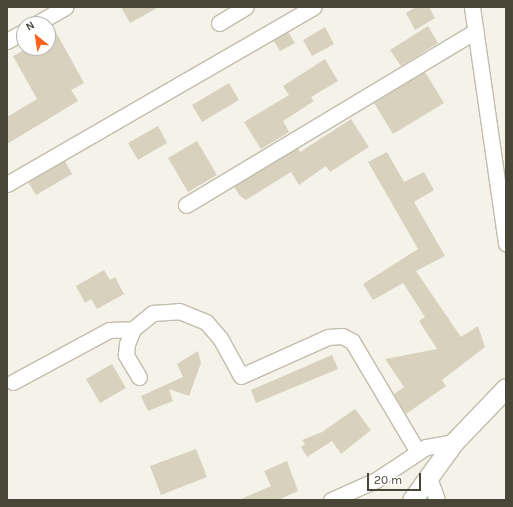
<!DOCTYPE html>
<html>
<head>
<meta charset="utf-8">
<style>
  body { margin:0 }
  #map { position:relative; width:513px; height:507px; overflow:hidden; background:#f5f3e9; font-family:Karla,sans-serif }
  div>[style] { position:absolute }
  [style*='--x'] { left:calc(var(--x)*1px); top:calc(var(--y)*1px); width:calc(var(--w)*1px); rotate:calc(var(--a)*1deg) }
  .building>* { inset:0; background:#d7d1be }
  .roads { filter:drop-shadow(1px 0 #c1bdac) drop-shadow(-1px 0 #c1bdac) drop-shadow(0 1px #c1bdac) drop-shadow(0 -1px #c1bdac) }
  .minor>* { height:15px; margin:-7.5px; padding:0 7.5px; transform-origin:7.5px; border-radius:7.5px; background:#fff }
  .tertiary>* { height:19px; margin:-9.5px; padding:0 9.5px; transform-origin:9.5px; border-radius:9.5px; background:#fff }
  span { translate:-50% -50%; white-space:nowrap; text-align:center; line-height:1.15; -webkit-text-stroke:3px #fff; paint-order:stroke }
  .frame { position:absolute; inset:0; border:8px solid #494537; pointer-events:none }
  .north { position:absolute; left:16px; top:16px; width:40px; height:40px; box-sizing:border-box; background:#fff; border:1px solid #b6b5af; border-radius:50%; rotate:330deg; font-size:11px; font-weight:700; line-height:16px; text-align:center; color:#494537 }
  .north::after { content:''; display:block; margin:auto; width:14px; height:18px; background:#fd6218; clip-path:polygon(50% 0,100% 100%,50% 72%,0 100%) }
  .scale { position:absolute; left:367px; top:473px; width:54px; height:18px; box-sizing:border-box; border:2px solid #494537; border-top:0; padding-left:5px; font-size:12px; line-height:14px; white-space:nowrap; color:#494537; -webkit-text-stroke:3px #fff; paint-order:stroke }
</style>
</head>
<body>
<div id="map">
  <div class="building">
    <div style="clip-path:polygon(121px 7px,159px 7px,130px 23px)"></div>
    <div style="clip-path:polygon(416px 7px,429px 7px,435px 18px,415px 30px,406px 13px)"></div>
    <div style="clip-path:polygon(52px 25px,84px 83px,71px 90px,78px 101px,7px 144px,7px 117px,37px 99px,13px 56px,28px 48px,48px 48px,48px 28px)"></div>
    <div style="clip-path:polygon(428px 26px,438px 43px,401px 66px,390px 50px)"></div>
    <div style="clip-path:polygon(325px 27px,334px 44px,312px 56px,303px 40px)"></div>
    <div style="clip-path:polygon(288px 32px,295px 43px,280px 51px,273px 40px)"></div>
    <div style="clip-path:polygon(325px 59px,338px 81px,311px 97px,314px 101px,283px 121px,289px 132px,261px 149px,244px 122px,289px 95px,283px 86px)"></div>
    <div style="clip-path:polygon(425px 72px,444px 103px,393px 134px,374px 103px)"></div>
    <div style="clip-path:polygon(229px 83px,239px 100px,202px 122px,192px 105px)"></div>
    <div style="clip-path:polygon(351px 119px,369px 147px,330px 172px,326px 166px,299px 185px,291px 172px,246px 200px,239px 195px,234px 186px,298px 148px,300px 152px)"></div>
    <div style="clip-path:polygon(158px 126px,167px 143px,138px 160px,128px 143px)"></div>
    <div style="clip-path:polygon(197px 141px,217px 175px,188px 192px,168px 158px)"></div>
    <div style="clip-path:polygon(387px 152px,404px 182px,424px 172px,434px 190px,414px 202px,445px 256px,416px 271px,461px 337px,478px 326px,485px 347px,442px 380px,446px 386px,406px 414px,394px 394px,404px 387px,385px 359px,437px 349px,419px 321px,425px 317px,403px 283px,373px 300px,363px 284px,418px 249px,368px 162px)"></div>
    <div style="clip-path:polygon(65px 161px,72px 174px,36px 195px,28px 182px)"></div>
    <div style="clip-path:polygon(104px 270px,110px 280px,115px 277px,124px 294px,97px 309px,91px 299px,85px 303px,76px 286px)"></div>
    <div style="clip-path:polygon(198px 351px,201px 363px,189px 396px,169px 389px,173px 401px,148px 411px,141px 396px,183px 377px,177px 364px)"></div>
    <div style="clip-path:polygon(332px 355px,338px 369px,256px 403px,251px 390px)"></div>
    <div style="clip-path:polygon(112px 364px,126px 388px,100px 403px,86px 379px)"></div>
    <div style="clip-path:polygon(355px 409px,371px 430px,341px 454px,332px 441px,307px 457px,301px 447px,305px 444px,302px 440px,322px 432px)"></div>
    <div style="clip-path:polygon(196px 449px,207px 477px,161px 495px,150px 466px)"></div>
    <div style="clip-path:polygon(287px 461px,298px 491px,278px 500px,239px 500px,271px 486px,264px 471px)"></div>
  </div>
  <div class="roads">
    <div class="minor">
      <div style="--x:472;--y:7;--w:239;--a:81.8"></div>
      <div style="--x:219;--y:23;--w:31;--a:-31"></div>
      <div style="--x:36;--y:24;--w:34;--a:-30"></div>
      <div style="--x:7;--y:41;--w:20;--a:-30"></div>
      <div style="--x:7;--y:184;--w:354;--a:-30"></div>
      <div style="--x:186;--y:205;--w:338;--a:-31"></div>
      <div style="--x:139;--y:377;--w:26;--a:-121"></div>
      <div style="--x:126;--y:355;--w:11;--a:-85"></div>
      <div style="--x:127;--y:344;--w:16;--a:-68"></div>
      <div style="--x:133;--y:329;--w:26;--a:-39"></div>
      <div style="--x:153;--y:313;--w:26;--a:-4"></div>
      <div style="--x:179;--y:311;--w:29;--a:22"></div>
      <div style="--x:206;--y:322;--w:21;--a:49"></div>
      <div style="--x:220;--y:338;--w:43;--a:61.1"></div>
      <div style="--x:241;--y:376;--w:95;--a:-24.1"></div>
      <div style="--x:328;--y:337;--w:14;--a:-4"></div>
      <div style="--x:342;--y:336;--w:11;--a:27"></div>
      <div style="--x:352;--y:341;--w:129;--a:59.3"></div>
      <div style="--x:13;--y:382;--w:109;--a:-28.4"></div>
      <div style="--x:109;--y:330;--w:24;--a:-2"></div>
      <div style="--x:428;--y:475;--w:27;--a:70"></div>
      <div style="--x:331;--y:500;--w:49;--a:-24"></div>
      <div style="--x:376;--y:480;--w:60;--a:-33.4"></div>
      <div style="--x:426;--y:447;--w:28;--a:-10"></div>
    </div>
    <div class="tertiary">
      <div style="--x:412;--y:500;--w:72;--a:-54.1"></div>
      <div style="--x:454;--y:442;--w:75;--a:-46.1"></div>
    </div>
  </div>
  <div class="frame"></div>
  <div class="north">N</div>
  <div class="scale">20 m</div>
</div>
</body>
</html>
